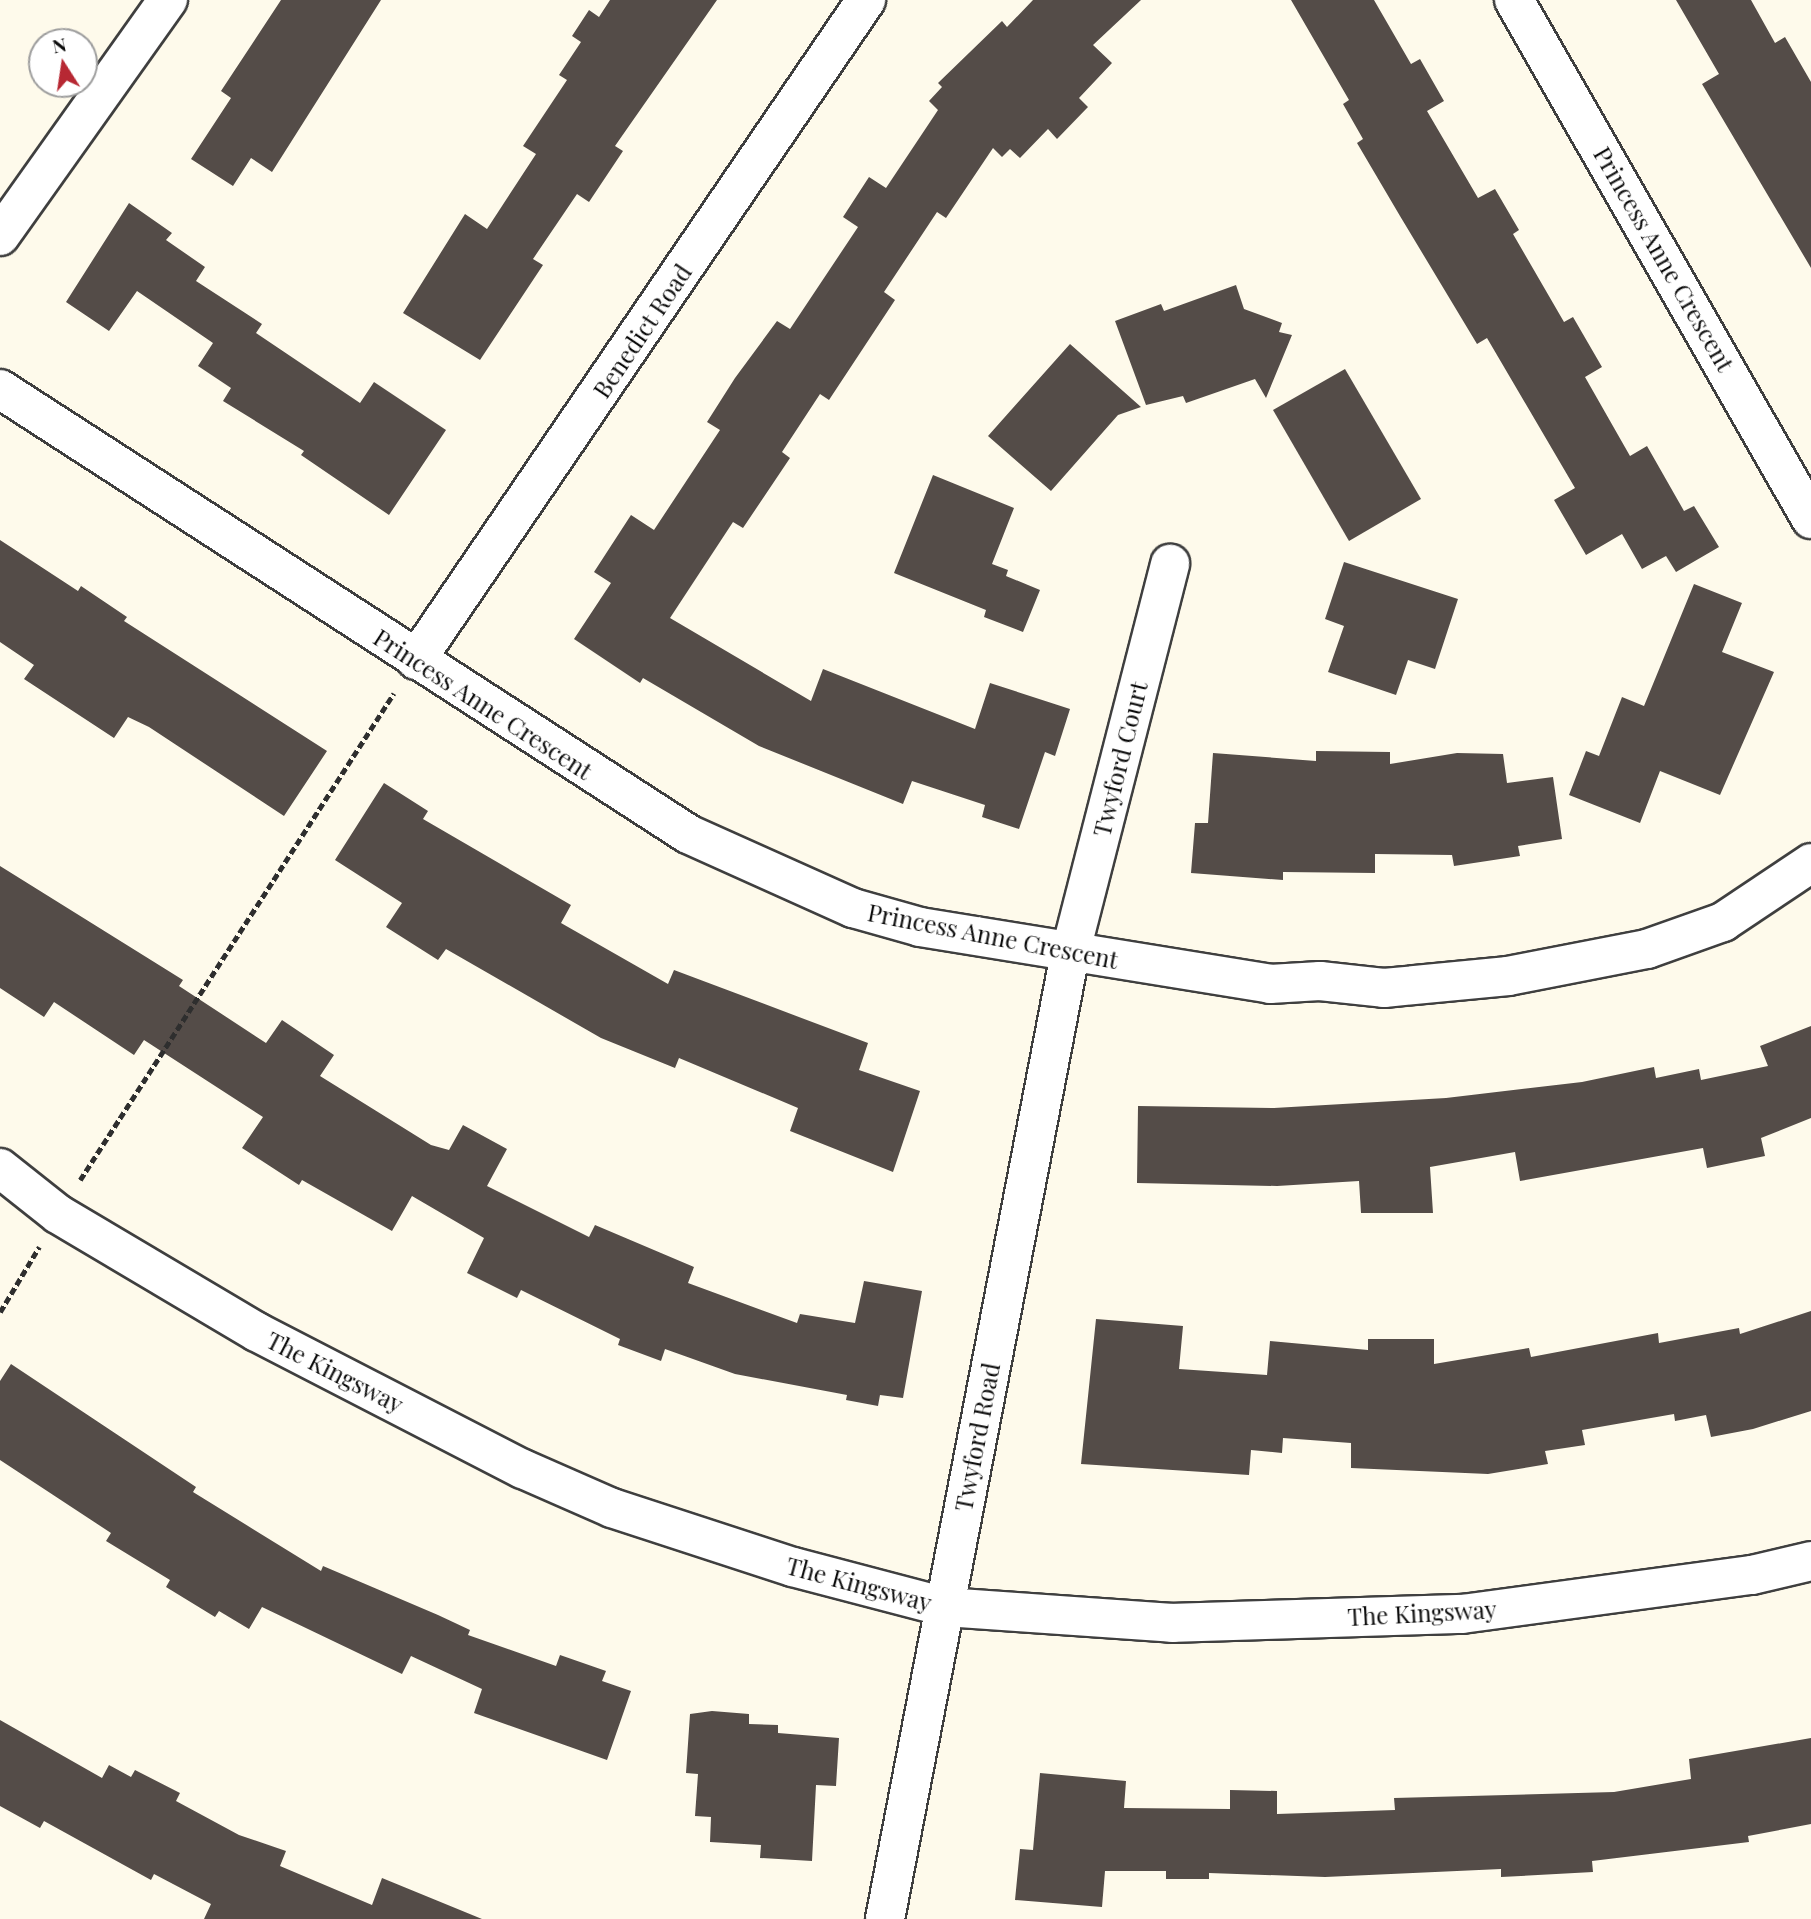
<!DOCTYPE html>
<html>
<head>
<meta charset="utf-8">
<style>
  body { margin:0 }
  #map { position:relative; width:1811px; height:1919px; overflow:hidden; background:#fefaeb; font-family:"Playfair Display",serif }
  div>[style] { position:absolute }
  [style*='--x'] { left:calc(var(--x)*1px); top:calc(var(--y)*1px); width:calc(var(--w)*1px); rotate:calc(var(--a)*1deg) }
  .building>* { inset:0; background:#544c48 }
  .path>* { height:4.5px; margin-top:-2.25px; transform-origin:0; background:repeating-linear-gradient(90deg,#2e2e2e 0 7px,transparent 0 10.5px) }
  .roads { filter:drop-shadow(2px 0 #3f3f3f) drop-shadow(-2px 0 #3f3f3f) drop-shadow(0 2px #3f3f3f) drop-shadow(0 -2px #3f3f3f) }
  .minor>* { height:38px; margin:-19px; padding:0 19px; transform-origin:19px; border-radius:19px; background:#fff }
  span { translate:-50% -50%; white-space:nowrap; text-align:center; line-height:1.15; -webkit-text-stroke:7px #fff; paint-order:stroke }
  .street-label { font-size:24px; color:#0c0c0c }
  .north { position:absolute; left:28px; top:28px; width:70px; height:70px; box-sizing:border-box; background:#fff; border:2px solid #9e9e9e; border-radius:50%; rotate:348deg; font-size:19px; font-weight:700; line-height:28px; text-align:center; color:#0c0c0c }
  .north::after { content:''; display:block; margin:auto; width:24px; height:32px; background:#b72833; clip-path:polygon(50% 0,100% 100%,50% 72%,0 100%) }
</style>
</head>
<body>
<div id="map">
  <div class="building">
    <div style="clip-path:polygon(281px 0,381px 0,272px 172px,251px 158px,233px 186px,191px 159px,231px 98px,221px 91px)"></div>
    <div style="clip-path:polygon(610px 0,717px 0,615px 146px,623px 151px,589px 202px,577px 194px,533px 259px,543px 265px,480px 360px,403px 313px,465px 214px,487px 229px,536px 154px,523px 146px,567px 80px,559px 75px,581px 42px,572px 36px,589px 10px,599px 17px)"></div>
    <div style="clip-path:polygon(1033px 0,1141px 0,1093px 45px,1112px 63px,1079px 98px,1088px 107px,1057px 139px,1048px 129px,1020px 158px,1010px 149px,1002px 157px,993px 148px,946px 218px,937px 212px,884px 292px,895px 300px,829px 400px,820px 394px,782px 452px,790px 458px,743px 528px,733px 522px,670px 618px,811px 701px,823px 669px,975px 729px,990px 683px,1070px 709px,1055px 756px,1045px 752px,1019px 829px,982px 817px,985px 805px,912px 781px,903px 804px,759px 746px,643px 678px,640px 683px,574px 639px,611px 583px,594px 572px,631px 515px,654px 530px,720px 430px,707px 422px,735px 378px,777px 321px,790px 329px,858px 227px,843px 217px,869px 177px,886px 188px,938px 110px,929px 101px,942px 87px,938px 83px,1002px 21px,1007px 27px)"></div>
    <div style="clip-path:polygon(1291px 0,1374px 0,1411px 64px,1420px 59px,1444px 101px,1427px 111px,1478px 198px,1495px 189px,1519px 230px,1513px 234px,1564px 322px,1573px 317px,1602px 367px,1585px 377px,1630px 456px,1647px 446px,1684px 511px,1694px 506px,1719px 547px,1676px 572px,1666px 556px,1642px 569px,1622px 534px,1586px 555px,1554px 500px,1575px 488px,1487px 338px,1477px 344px,1400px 216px,1357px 143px,1363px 139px,1343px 104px,1349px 100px)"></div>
    <div style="clip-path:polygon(1676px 0,1751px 0,1775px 43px,1785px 37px,1811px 82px,1811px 268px,1702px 84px,1719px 74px)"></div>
    <div style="clip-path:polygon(129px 203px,172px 233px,166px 240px,205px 267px,196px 281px,262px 324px,256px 333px,360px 403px,374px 382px,446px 430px,389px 515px,301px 455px,304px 451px,223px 401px,231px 388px,198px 366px,213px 343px,137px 291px,109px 331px,66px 302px)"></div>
    <div style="clip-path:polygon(1236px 285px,1244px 309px,1282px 323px,1279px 332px,1292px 335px,1266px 398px,1255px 379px,1186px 403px,1183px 396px,1146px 405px,1115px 321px,1161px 304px,1164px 311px)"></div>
    <div style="clip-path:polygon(1070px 344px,1141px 407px,1118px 415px,1051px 491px,988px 436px)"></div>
    <div style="clip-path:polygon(1345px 369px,1421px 499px,1349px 541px,1273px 410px)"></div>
    <div style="clip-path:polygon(933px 475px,1014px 508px,992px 564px,1008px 570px,1006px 576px,1040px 590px,1023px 632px,984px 617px,986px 610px,894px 573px)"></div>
    <div style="clip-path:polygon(0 540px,78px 591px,81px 586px,127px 617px,124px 621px,327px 751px,284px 816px,149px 727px,128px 717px,114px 738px,24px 679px,34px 665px,0 642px)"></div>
    <div style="clip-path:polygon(1344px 562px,1458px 599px,1435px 669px,1408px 660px,1396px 695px,1328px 672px,1344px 626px,1325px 619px)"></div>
    <div style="clip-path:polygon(1694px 584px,1742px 603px,1722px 652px,1774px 672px,1720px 795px,1660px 771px,1640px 823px,1569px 795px,1586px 751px,1599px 756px,1622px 697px,1644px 706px)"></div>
    <div style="clip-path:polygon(1316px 751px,1390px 752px,1390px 764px,1457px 753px,1503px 754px,1507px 783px,1553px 777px,1562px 839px,1518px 846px,1520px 856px,1454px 866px,1452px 855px,1375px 854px,1375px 873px,1283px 872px,1283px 880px,1191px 873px,1195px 823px,1208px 823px,1213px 753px,1316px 761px)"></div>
    <div style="clip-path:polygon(384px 783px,428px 811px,423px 819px,571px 905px,561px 923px,668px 984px,674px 970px,868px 1043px,859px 1070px,920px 1091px,893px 1172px,790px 1131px,798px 1108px,679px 1058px,675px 1068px,601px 1038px,446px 949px,438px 960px,386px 927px,402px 903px,335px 860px)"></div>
    <div style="clip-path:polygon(0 866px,183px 980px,179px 986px,266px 1043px,282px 1020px,334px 1055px,320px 1076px,431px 1145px,449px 1150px,463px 1125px,507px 1149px,487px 1186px,589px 1237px,595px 1225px,694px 1267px,688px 1283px,797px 1323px,800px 1314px,855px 1323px,864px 1281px,922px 1291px,903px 1398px,880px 1395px,878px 1406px,846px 1400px,847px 1395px,735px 1374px,665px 1349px,661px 1361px,618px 1345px,620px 1339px,521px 1290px,517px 1298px,467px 1273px,484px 1238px,412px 1196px,392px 1231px,302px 1180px,299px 1185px,242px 1148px,263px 1117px,144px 1040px,134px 1055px,54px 1002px,44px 1017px,0 988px)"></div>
    <div style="clip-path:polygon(1811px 1026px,1811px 1118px,1761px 1138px,1765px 1156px,1707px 1168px,1703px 1148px,1520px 1181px,1515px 1152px,1430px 1167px,1433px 1213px,1361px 1213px,1359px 1181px,1277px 1186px,1137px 1183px,1138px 1106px,1274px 1108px,1446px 1098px,1582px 1082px,1654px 1067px,1656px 1078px,1699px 1069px,1701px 1080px,1768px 1066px,1760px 1046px)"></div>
    <div style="clip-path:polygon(1811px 1311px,1811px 1411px,1753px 1429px,1711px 1437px,1706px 1415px,1675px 1421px,1674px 1414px,1582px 1430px,1585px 1445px,1545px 1451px,1548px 1464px,1488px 1474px,1351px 1468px,1351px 1443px,1283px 1438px,1282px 1453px,1251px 1450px,1249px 1475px,1081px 1464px,1096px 1319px,1183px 1326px,1179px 1369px,1267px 1375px,1270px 1341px,1368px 1350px,1368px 1339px,1434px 1339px,1434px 1364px,1529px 1348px,1531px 1357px,1658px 1333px,1659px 1343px,1739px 1328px,1740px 1334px)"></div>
    <div style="clip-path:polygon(11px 1364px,196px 1487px,193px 1492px,321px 1571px,323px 1566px,438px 1615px,470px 1630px,468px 1635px,556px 1666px,560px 1655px,606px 1671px,602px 1681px,631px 1691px,607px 1760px,474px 1713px,482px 1689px,411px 1656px,402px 1674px,262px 1607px,249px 1629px,219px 1611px,215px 1617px,166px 1587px,170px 1580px,106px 1541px,111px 1533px,0 1460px,0 1381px)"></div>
    <div style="clip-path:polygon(712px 1711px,749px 1714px,749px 1724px,778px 1725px,778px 1733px,839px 1738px,836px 1786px,816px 1785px,812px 1861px,760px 1858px,761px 1845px,710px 1842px,711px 1817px,695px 1816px,698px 1774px,686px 1773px,690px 1714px)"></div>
    <div style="clip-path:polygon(0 1720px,102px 1778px,109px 1765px,131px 1777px,135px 1770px,180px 1793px,176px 1801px,239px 1835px,286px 1851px,280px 1866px,372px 1905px,382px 1878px,482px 1919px,204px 1919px,211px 1904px,154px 1874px,151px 1880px,44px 1821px,40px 1828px,0 1806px)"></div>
    <div style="clip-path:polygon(1811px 1738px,1811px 1824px,1748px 1836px,1749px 1842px,1592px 1861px,1593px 1872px,1501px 1877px,1501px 1869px,1325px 1877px,1209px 1873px,1209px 1879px,1166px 1879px,1166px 1871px,1105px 1871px,1102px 1907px,1015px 1900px,1020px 1849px,1033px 1850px,1040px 1773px,1126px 1781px,1124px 1808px,1230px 1809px,1230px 1790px,1277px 1791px,1277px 1814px,1395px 1810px,1394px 1798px,1614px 1792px,1691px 1779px,1689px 1759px)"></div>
  </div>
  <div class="path">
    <div style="--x:80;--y:1180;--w:579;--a:-57.19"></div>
    <div style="--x:0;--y:1312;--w:76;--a:-59"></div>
  </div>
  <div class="roads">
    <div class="minor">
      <div style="--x:1514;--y:0;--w:598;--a:60.22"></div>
      <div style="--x:0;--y:236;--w:290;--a:-54.6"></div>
      <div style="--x:0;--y:389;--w:819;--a:32.89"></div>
      <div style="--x:688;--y:834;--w:181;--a:24.2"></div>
      <div style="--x:853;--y:908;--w:70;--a:15.8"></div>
      <div style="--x:920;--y:927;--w:355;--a:9.2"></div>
      <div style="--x:1270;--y:984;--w:50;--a:-3.4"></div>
      <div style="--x:1320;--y:981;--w:64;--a:6.2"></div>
      <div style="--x:1384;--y:988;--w:125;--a:-5.5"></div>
      <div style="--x:1508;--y:976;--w:142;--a:-11"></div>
      <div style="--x:1647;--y:949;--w:81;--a:-19.6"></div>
      <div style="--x:1723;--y:922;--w:106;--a:-33.8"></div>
      <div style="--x:416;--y:660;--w:799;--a:-55.71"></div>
      <div style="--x:0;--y:1168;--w:74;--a:38.4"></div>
      <div style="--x:58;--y:1214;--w:231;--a:30.7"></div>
      <div style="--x:257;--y:1332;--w:299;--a:27.3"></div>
      <div style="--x:523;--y:1469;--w:97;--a:23.7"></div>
      <div style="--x:612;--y:1508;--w:190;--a:18.1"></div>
      <div style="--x:793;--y:1567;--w:157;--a:14.7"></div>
      <div style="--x:945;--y:1607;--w:228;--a:4"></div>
      <div style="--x:1172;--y:1623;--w:290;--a:-1.8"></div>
      <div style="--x:1462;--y:1614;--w:293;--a:-7.7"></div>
      <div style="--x:1752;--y:1575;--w:61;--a:-13.3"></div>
      <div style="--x:885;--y:1919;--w:983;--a:-79.15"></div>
      <div style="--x:1070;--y:954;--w:403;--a:-75.6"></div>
    </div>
  </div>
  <div class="street-label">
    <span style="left:1664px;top:259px;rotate:60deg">Princess Anne Crescent</span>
    <span style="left:642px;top:331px;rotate:-56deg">Benedict Road</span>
    <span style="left:483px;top:704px;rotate:33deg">Princess Anne Crescent</span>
    <span style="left:1120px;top:759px;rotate:-76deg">Twyford Court</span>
    <span style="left:993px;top:936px;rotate:11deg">Princess Anne Crescent</span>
    <span style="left:335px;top:1372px;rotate:27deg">The Kingsway</span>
    <span style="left:977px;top:1437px;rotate:-79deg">Twyford Road</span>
    <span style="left:859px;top:1584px;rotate:15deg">The Kingsway</span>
    <span style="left:1422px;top:1613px;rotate:-3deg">The Kingsway</span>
  </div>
  <div class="north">N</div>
</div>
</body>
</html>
